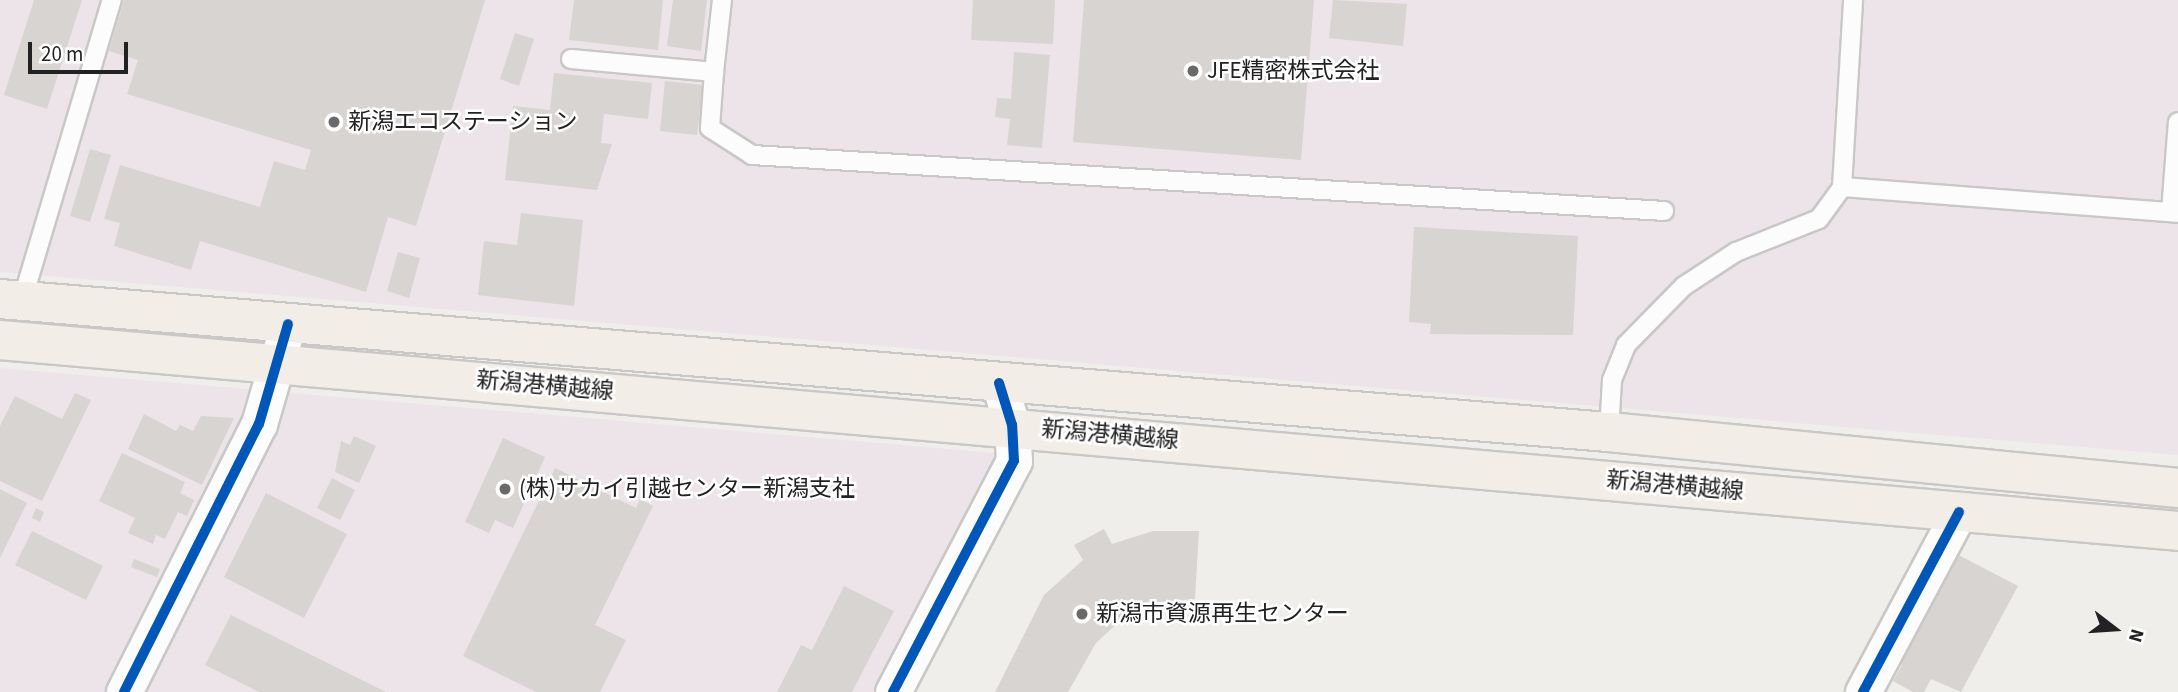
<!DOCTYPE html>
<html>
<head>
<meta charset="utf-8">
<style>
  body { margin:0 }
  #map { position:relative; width:2178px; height:692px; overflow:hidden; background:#f0eeeb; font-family:"Source Sans 3","Noto Sans JP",sans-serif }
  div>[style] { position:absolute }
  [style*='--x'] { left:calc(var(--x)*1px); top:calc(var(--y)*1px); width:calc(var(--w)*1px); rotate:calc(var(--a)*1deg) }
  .industrial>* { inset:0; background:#ede4e9 }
  .building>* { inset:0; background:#d7d4d2 }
  .roads { filter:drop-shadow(2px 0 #c9c8c7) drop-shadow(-2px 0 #c9c8c7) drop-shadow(0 2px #c9c8c7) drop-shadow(0 -2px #c9c8c7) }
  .lane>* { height:18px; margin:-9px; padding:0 9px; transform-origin:9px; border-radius:9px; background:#fdfcfc }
  .street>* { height:35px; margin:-17.5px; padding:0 17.5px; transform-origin:17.5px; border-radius:17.5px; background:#fdfcfc }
  .primary>* { height:38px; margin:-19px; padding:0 19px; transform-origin:19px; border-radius:19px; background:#f3ede7 }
  .cycleway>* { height:10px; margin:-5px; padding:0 5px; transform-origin:5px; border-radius:5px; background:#0057b8 }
  .dots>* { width:19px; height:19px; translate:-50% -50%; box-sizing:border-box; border:4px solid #fff; border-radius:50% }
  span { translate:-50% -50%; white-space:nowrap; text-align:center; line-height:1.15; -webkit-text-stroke:5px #fff; paint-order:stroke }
  .poi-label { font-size:23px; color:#222 }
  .left { translate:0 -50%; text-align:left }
  .street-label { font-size:23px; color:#222 }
  .north { position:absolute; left:2080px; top:594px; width:70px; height:70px; -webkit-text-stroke:5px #fff; paint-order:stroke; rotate:107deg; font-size:19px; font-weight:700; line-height:28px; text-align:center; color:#222 }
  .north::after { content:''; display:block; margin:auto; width:24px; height:32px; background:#222; clip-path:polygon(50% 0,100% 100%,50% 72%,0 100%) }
  .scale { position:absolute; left:28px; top:42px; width:100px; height:32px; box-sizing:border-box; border:4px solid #222; border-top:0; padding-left:9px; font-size:21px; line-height:24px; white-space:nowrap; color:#222; -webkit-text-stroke:5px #fff; paint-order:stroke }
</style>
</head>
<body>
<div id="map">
  <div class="industrial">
    <div style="clip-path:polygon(0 0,2178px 0,2178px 455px,0 272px)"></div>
    <div style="clip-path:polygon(0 368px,996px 453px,884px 692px,0 692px)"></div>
  </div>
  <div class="building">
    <div style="clip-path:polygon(34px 0,82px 0,47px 109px,4px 95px)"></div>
    <div style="clip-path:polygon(124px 0,485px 0,416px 226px,388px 217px,366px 292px,200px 241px,191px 270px,114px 246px,120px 223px,104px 219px,120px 165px,260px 207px,274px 161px,305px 170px,311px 150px,127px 94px,138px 60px,109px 51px)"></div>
    <div style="clip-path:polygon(574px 0,663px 0,658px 50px,569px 40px)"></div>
    <div style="clip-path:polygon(673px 0,707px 0,701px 51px,667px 46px)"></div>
    <div style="clip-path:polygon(973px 0,1055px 0,1053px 44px,971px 40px)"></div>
    <div style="clip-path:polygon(1084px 0,1314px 0,1301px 160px,1073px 142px)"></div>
    <div style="clip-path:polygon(1333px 0,1407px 4px,1403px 46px,1329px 38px)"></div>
    <div style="clip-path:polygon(515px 33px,534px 39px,519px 86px,500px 79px)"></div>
    <div style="clip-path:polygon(1014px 52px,1050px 55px,1042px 148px,1007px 145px,1010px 119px,995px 117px,997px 98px,1011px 99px)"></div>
    <div style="clip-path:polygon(554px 73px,652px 83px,648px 119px,604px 114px,601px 143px,612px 144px,597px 190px,505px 180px,513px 106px,550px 110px)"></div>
    <div style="clip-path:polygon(665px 81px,703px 85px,697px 135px,660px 131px)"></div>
    <div style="clip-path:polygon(90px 149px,111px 155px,90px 222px,70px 216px)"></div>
    <div style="clip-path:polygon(521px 213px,583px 220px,574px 306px,478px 295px,484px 241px,517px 245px)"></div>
    <div style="clip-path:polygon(1414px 227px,1578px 236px,1573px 335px,1430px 334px,1431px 324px,1409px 322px)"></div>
    <div style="clip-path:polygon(398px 252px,420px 258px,409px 298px,387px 291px)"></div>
    <div style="clip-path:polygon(75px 393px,91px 400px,42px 501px,0 481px,0 426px,15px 396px,62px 419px)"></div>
    <div style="clip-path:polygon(144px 414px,176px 431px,180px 425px,193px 431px,201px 416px,234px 418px,202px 485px,128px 449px)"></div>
    <div style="clip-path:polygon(354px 436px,376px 446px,359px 483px,335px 472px,341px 441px,350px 445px)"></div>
    <div style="clip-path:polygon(503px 438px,545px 457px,513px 528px,495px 520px,489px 533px,465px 522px)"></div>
    <div style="clip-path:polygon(122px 453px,185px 482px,180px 493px,194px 500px,187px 516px,178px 512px,165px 539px,156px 535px,153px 544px,128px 533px,135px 518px,99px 501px)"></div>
    <div style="clip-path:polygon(555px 468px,636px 508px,640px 499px,653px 506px,595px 625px,626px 640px,600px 692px,536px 692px,463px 656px)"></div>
    <div style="clip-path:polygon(332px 478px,355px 490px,340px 520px,317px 508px)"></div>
    <div style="clip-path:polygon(0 489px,27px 503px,0 558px)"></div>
    <div style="clip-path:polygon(266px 493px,347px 534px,304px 618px,224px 577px)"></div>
    <div style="clip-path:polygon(36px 508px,44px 512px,40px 522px,32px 518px)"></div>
    <div style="clip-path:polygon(1104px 529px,1112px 544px,1153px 531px,1199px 531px,1195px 599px,1155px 602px,1123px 618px,1096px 643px,1068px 692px,995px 692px,1044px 595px,1083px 560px,1074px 545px)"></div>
    <div style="clip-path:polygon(32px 531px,103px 566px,86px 600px,15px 565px)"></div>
    <div style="clip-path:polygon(1949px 550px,2018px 586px,1961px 692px,1931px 679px,1924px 692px,1913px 692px,1893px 681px,1902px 665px,1891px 659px)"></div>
    <div style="clip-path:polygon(134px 559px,160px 569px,157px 577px,131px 567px)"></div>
    <div style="clip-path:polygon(844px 586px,894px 611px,852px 692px,777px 692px,801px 645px,812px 650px)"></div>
    <div style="clip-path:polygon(231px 615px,386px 692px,259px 692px,205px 665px)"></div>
  </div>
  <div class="roads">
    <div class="lane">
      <div style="--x:571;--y:59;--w:144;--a:5.2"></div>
      <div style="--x:714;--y:72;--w:72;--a:-83.7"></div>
      <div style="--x:714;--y:72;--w:56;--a:94.1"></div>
      <div style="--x:710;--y:128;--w:50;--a:32.7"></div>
      <div style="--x:752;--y:155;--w:914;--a:3.51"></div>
      <div style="--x:1842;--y:187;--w:337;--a:4.4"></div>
      <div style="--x:2171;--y:212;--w:90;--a:-85.6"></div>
      <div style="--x:22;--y:301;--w:314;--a:-73.4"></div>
      <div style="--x:1609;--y:432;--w:52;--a:-86.7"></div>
      <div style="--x:1612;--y:380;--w:38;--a:-68"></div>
      <div style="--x:1626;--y:345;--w:83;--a:-45.5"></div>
      <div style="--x:1684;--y:286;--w:62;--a:-33.2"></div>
      <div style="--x:1736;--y:252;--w:89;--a:-21.7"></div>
      <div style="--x:1819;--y:219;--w:39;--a:-54"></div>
      <div style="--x:1842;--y:187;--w:187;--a:-86.6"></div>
    </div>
    <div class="street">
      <div style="--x:124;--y:692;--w:300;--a:-63.3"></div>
      <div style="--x:259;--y:424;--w:104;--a:-73.8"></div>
      <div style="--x:893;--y:692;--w:261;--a:-62.4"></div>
      <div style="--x:1014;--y:461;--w:36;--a:-93"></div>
      <div style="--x:1012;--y:425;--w:44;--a:-107.2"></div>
      <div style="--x:1863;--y:692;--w:204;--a:-61.9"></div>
    </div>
    <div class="primary">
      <div style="--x:0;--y:299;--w:1614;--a:4.73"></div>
      <div style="--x:1609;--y:432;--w:572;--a:5.62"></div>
      <div style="--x:0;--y:340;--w:2186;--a:5.01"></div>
    </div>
  </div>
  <div class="cycleway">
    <div style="--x:124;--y:692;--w:300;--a:-63.3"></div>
    <div style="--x:259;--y:424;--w:104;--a:-73.8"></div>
    <div style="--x:893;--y:692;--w:261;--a:-62.4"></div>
    <div style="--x:1014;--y:461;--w:36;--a:-93"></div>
    <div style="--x:1012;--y:425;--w:44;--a:-107.2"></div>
    <div style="--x:1863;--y:692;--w:204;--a:-61.9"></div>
  </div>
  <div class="dots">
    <div style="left:1193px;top:71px;background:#6a6968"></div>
    <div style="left:334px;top:122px;background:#6a6968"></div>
    <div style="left:505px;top:489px;background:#6a6968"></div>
    <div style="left:1082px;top:614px;background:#6a6968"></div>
  </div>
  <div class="poi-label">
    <span class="left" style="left:1207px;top:71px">JFE精密株式会社</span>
    <span class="left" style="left:348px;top:122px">新潟エコステーション</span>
    <span class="left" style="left:519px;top:489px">(株)サカイ引越センター新潟支社</span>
    <span class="left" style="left:1096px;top:614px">新潟市資源再生センター</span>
  </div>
  <div class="street-label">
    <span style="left:545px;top:386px;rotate:5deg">新潟港横越線</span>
    <span style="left:1110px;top:435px;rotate:5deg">新潟港横越線</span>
    <span style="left:1675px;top:486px;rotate:5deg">新潟港横越線</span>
  </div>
  <div class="north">N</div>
  <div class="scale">20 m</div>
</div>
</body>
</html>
